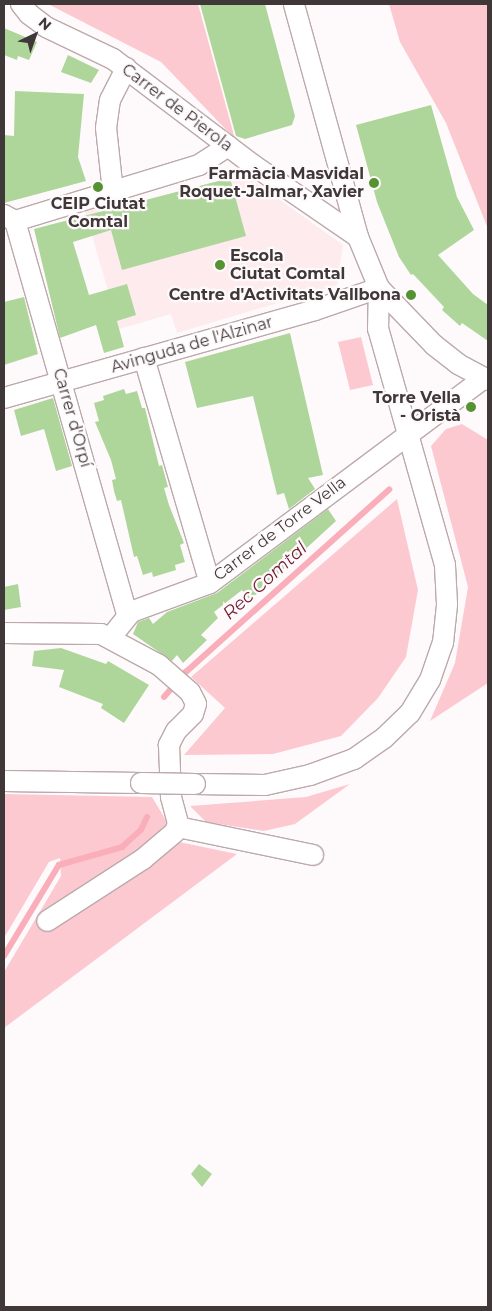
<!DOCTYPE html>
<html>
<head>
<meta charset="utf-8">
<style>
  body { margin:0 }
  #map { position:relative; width:492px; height:1311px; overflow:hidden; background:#fefafb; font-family:Montserrat,sans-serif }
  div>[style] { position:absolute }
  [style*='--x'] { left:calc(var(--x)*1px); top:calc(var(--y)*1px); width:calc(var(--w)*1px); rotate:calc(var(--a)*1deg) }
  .built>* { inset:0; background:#fdebed }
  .green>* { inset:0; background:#fdc9d1 }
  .stream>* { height:5.5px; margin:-2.75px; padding:0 2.75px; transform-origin:2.75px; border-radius:2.75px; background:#f9aeba }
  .building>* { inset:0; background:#aed69b }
  .roads { filter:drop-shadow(1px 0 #bca9ab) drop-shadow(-1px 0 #bca9ab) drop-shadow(0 1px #bca9ab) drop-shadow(0 -1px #bca9ab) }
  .minor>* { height:20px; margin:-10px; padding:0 10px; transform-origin:10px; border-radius:10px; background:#fff }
  .bridges { filter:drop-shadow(1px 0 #bca9ab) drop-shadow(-1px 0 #bca9ab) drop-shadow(0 1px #bca9ab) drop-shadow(0 -1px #bca9ab) }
  .minor-bridge>* { height:20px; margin:-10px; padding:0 10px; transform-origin:10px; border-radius:10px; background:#fff }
  .dots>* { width:14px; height:14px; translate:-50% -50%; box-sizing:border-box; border:2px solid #fefafb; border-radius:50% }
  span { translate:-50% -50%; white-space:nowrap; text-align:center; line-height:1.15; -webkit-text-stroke:4.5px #fefafb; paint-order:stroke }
  .street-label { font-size:16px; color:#3f3738 }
  .poi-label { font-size:16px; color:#3f3738; font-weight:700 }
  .right { translate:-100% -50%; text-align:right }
  .left { translate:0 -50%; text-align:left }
  .water-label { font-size:18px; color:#721d35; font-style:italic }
  .frame { position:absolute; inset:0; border:5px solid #3f3738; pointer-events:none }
  .north { position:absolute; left:10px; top:10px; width:50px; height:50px; -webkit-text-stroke:4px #fefafb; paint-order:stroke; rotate:42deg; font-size:14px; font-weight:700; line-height:20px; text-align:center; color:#3f3738 }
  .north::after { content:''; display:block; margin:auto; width:18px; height:22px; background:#3f3738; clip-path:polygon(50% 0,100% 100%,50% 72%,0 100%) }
</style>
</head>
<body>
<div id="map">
  <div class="built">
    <div style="clip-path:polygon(244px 174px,343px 245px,337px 285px,177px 333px,171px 314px,119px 329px,85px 211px,110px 203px,112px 210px)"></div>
  </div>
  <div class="green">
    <div style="clip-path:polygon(48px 4px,198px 4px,235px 139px,161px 62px)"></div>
    <div style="clip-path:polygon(389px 4px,488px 4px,488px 229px,446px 123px,400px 42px)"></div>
    <div style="clip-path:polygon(361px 337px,373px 385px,350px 390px,338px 342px)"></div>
    <div style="clip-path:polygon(462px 424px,488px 440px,488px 683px,430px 721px,455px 663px,468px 587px,431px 446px,446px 429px)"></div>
    <div style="clip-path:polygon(397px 499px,418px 590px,406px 657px,378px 698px,341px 736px,273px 754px,184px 755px,225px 708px,191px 677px)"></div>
    <div style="clip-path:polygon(350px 784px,295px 824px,264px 831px,206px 822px,190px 806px,306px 797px)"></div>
    <div style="clip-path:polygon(4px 794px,152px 797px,179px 842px,237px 854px,4px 1028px,4px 972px,61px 876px,60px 858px,49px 862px,4px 938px)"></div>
  </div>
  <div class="stream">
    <div style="--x:164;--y:697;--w:33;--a:-49"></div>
    <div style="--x:186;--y:672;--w:273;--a:-41.9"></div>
    <div style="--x:4;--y:956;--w:106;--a:-58.9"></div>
    <div style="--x:59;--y:865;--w:66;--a:-15.9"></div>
    <div style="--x:122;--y:847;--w:25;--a:-42"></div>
    <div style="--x:141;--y:830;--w:14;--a:-65"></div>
  </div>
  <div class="building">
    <div style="clip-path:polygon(200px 4px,265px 4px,295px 116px,292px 125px,245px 139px,236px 136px)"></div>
    <div style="clip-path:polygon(4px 28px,37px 42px,29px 60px,18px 56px,17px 60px,4px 55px)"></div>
    <div style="clip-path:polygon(68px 55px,99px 70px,91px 83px,61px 72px)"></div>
    <div style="clip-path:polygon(15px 91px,84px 94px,78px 157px,86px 181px,4px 203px,4px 135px,14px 136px)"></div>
    <div style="clip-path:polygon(431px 105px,457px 197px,474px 230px,438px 255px,473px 294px,488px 305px,488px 341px,462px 323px,460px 326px,442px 310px,444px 307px,413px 274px,411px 275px,399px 257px,377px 202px,356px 125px)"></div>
    <div style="clip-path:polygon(230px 178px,246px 236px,122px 270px,111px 230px,73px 242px,89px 295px,127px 284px,136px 315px,117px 321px,124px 347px,104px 353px,96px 325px,60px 338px,34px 229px)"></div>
    <div style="clip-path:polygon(24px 297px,38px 354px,4px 365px,4px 302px)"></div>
    <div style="clip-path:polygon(290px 333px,323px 475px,308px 478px,315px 489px,289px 509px,284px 493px,277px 495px,253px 396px,197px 408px,185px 362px)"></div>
    <div style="clip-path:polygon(124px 389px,126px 394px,137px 391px,142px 408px,145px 408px,159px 466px,162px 465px,168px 487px,164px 488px,169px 505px,184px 543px,180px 545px,185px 562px,175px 565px,176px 570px,153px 577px,152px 572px,143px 575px,137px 556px,134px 557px,121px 500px,117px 501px,114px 491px,112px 480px,116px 479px,111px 460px,95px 422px,99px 421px,94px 403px,104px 400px,103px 396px)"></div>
    <div style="clip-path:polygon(53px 398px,72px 466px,56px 471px,44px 429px,21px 436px,14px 410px)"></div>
    <div style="clip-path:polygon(328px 509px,336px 521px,250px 600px,242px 590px,214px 612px,218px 618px,201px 635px,207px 640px,183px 663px,177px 655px,172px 661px,133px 634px,138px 622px,149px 618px,153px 624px,167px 612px,217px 593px)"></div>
    <div style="clip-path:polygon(18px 584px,21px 607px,4px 610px,4px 587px)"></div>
    <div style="clip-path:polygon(61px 648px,106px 664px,108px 661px,149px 685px,124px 723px,101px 708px,103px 704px,59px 687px,64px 670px,32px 666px,34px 651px)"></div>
    <div style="clip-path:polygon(199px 1164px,212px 1174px,202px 1187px,191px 1174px)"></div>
  </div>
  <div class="roads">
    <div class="minor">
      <div style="--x:21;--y:4;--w:13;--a:51"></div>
      <div style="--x:29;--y:14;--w:21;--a:37"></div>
      <div style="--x:46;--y:27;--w:74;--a:25.5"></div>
      <div style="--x:113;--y:59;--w:176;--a:37.1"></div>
      <div style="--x:253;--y:165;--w:127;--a:34.4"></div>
      <div style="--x:113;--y:192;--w:64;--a:-96.2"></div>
      <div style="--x:106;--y:128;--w:28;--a:-82"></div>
      <div style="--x:110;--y:100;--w:36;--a:-63"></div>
      <div style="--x:4;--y:215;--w:13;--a:29"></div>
      <div style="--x:15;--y:221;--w:192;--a:-16.9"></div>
      <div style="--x:199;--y:165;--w:35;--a:-33"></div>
      <div style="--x:15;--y:221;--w:410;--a:74.1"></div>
      <div style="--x:379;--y:288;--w:79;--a:46"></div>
      <div style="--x:434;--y:345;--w:31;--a:38"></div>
      <div style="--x:458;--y:364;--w:34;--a:28"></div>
      <div style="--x:144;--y:358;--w:234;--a:73.7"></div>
      <div style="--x:4;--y:398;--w:323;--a:-15.8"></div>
      <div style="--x:315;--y:310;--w:68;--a:-19"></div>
      <div style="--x:4;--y:633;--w:97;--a:0.6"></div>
      <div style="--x:101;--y:634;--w:66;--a:28.1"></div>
      <div style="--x:159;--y:665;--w:41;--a:41.1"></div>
      <div style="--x:190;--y:692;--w:13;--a:63"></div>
      <div style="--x:196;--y:704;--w:10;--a:107"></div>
      <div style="--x:193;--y:714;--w:24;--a:135"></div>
      <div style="--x:176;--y:731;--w:16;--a:117"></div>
      <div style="--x:169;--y:745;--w:52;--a:87.8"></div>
      <div style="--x:171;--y:797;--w:27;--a:75"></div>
      <div style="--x:178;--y:823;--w:9;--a:108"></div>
      <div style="--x:175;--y:832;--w:42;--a:139.8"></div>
      <div style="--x:143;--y:859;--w:114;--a:147.1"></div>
      <div style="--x:111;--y:637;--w:32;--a:-51"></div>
      <div style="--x:131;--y:612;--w:84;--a:-20.2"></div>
      <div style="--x:210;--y:583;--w:342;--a:-36.8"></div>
      <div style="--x:4;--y:781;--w:137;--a:0.8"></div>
      <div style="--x:195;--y:784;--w:70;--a:0.8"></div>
      <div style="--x:265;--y:785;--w:46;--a:-12.5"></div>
      <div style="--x:310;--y:775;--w:47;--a:-20"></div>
      <div style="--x:354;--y:759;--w:37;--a:-35"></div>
      <div style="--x:384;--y:738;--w:36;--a:-44"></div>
      <div style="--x:410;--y:713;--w:39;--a:-59"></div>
      <div style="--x:430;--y:680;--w:39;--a:-71"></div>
      <div style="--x:443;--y:643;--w:39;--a:-84"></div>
      <div style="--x:447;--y:604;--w:39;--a:-93"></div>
      <div style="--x:445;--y:565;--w:245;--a:-105.8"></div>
      <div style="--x:378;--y:329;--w:41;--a:-88.6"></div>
      <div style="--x:379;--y:288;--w:55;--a:-112.4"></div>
      <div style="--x:358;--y:237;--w:242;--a:-105.4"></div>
      <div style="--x:178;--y:827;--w:138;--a:11.7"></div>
    </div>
  </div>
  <div class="bridges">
    <div class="minor-bridge">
      <div style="--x:141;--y:783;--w:54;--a:1.1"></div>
    </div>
  </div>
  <div class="dots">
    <div style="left:374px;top:183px;background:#569231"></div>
    <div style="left:98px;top:187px;background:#569231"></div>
    <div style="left:220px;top:265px;background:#569231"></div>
    <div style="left:411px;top:295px;background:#569231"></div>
    <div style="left:471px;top:407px;background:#569231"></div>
  </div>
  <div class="street-label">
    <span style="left:177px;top:108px;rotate:37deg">Carrer de Pierola</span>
    <span style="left:192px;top:345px;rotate:-16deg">Avinguda de l'Alzinar</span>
    <span style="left:72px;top:418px;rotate:74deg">Carrer d'Orpí</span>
    <span style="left:280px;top:529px;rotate:-37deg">Carrer de Torre Vella</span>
  </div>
  <div class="poi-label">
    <span class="right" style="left:364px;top:183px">Farmàcia Masvidal<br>Roquet-Jalmar, Xavier</span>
    <span style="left:98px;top:213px">CEIP Ciutat<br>Comtal</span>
    <span class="left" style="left:230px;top:265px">Escola<br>Ciutat Comtal</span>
    <span class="right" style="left:401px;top:295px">Centre d'Activitats Vallbona</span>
    <span class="right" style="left:461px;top:407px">Torre Vella<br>- Oristà</span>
  </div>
  <div class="water-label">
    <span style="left:265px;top:581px;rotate:-42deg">Rec Comtal</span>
  </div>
  <div class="frame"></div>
  <div class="north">N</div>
</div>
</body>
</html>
